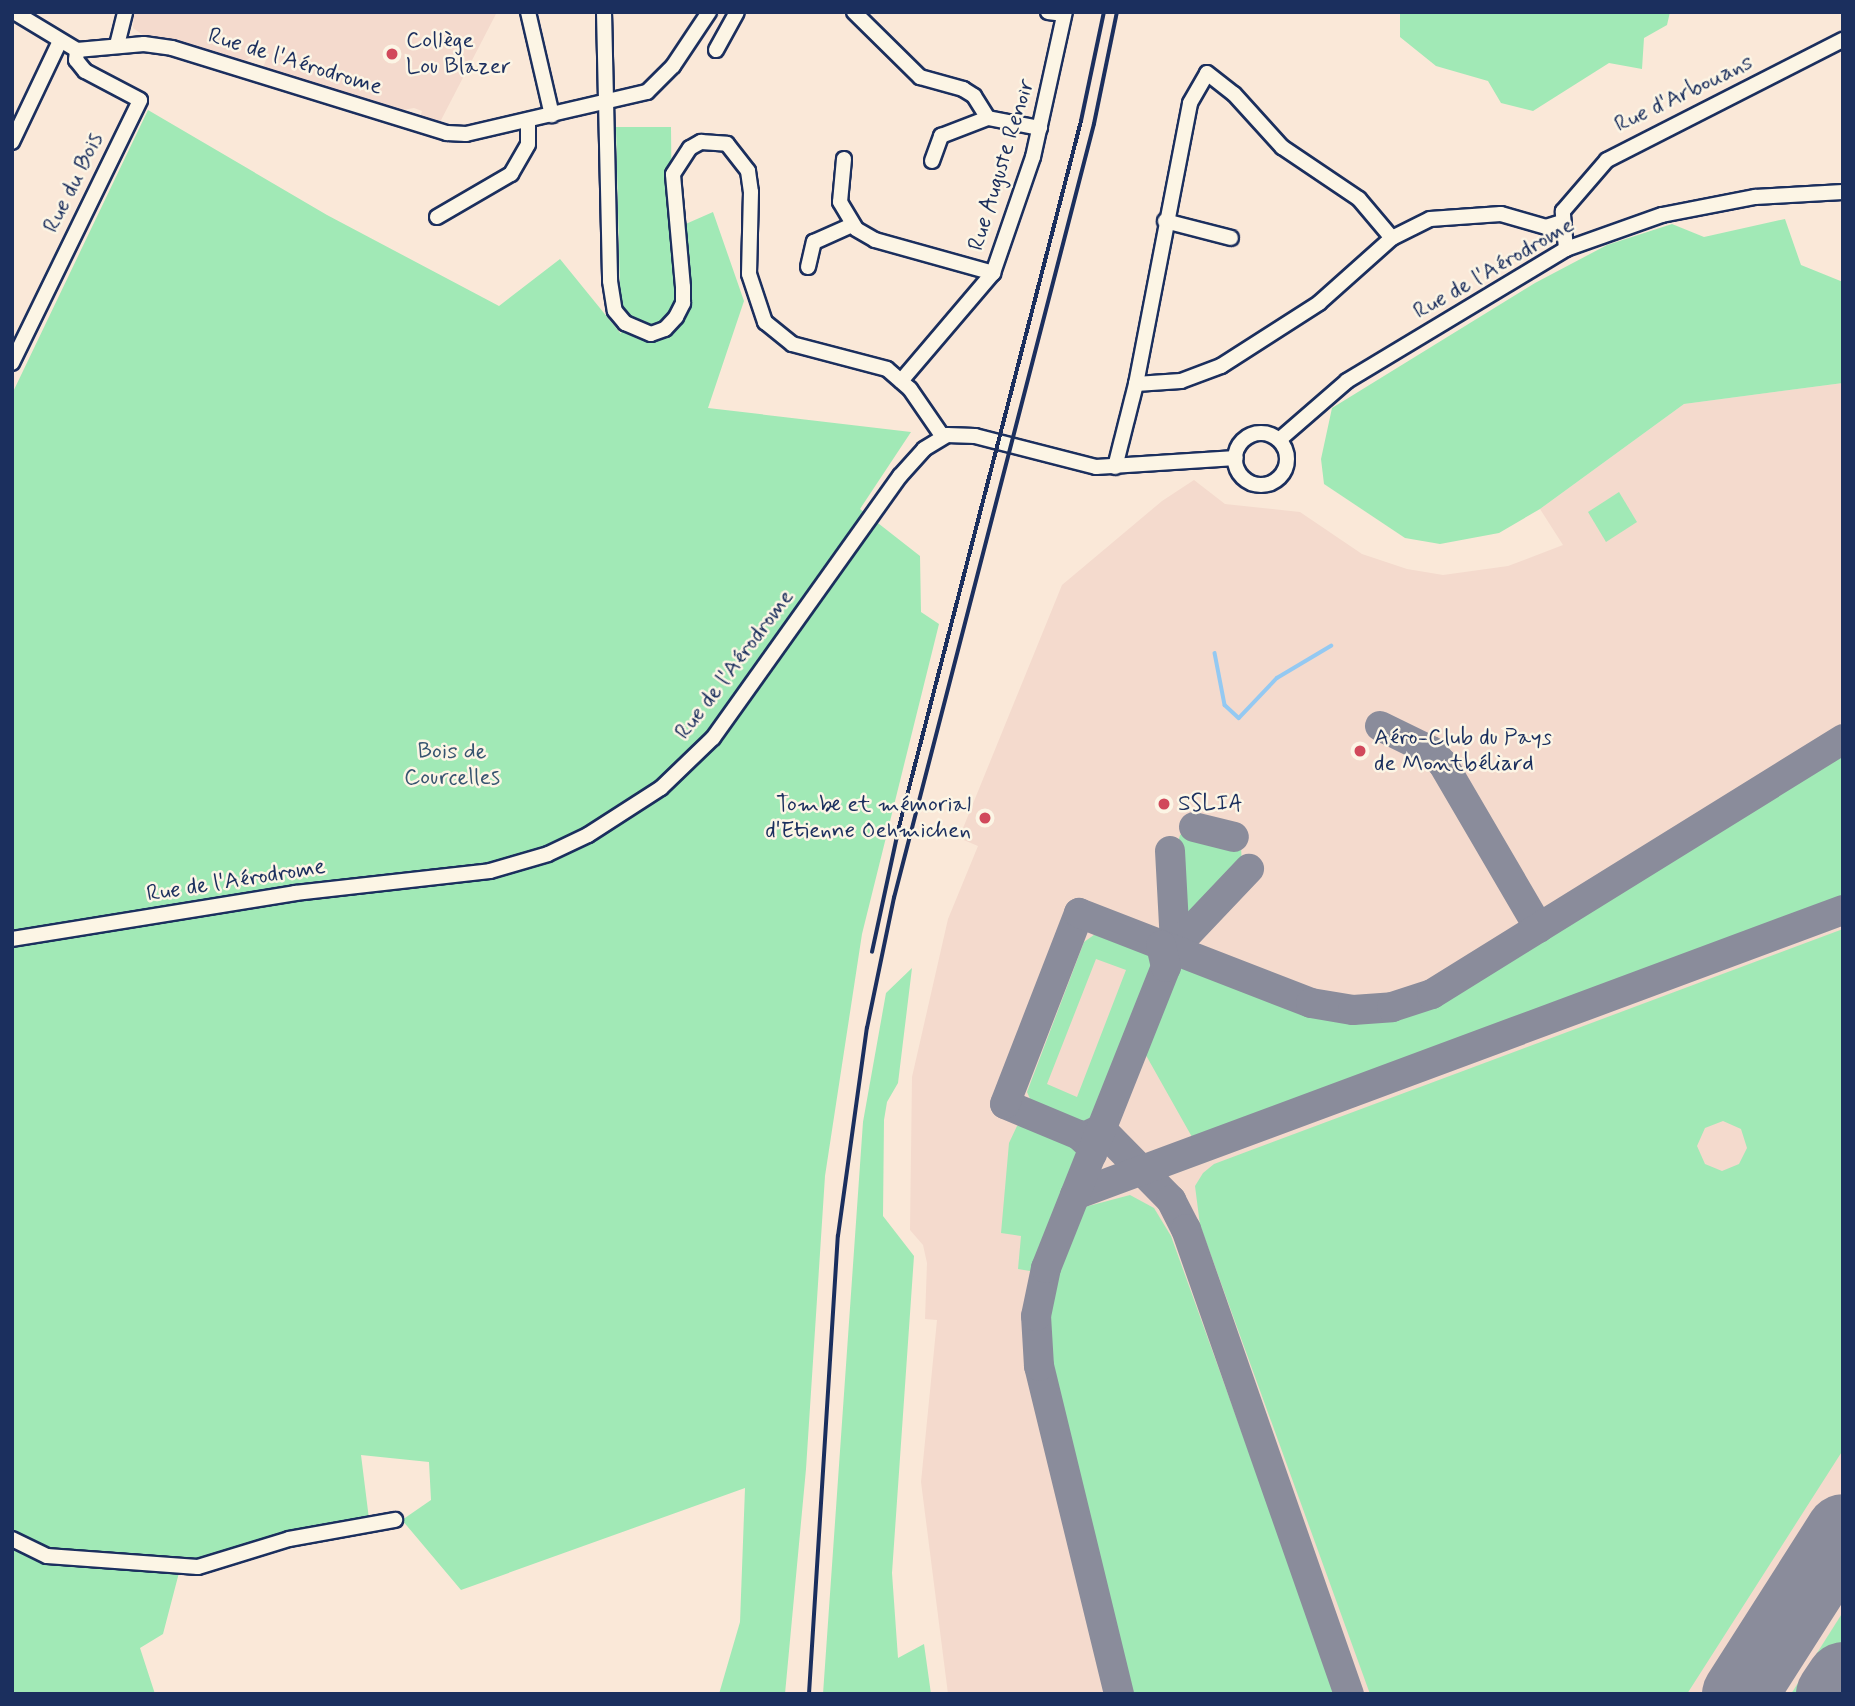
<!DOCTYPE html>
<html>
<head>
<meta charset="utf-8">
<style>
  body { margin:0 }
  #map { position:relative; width:1855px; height:1706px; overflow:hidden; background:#fae8d8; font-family:Mynerve,sans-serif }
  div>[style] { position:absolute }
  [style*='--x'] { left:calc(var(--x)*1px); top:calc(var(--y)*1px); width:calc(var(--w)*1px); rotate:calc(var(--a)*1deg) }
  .built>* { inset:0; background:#f4dacd }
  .green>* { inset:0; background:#a1e9b6 }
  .stream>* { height:3.5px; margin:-1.75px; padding:0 1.75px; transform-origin:1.75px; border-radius:1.75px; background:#94c9f2 }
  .taxiway>* { height:30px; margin:-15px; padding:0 15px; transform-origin:15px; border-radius:15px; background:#8a8c9b }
  .runway>* { height:75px; margin:-37.5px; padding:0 37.5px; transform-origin:37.5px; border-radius:37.5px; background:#8a8c9b }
  .roads { filter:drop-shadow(2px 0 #1b2f5e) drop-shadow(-2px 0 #1b2f5e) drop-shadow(0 2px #1b2f5e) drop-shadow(0 -2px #1b2f5e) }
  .minor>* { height:14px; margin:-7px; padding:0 7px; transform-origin:7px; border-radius:7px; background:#fcf5e5 }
  .minor>.ring { margin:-7px; padding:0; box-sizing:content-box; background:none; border:14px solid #fcf5e5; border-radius:50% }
  .rail>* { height:3.5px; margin:-1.75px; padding:0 1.75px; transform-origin:1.75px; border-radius:1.75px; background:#1b2f5e }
  .dots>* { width:19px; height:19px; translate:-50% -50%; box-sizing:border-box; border:4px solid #fcf5e5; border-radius:50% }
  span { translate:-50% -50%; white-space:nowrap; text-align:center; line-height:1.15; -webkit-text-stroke:5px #fcf5e5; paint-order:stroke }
  .poi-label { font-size:23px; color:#1b2f5e }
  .left { translate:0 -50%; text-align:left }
  .right { translate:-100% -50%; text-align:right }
  .street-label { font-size:23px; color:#1b2f5e }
  .park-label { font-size:23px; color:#365470 }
  .frame { position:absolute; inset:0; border:14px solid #1b2f5e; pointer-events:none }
</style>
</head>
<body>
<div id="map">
  <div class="built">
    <div style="clip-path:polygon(134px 12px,497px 12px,439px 124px,420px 118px,422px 111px,414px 108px,397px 111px,263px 68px,268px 54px,260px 50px,244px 62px,143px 35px,133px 28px)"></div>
    <div style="clip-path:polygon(1843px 383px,1843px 1694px,948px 1694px,921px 1482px,937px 1320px,925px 1319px,927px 1263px,923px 1245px,910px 1230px,912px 1077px,948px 919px,978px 846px,959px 838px,1062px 585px,1162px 501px,1194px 480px,1225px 504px,1300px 512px,1362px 554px,1407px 569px,1443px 575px,1508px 566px,1563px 545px,1540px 509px,1684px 404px)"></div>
  </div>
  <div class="green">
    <div style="clip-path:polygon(1400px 12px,1670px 12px,1667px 25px,1644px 38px,1642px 69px,1609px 63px,1533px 111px,1501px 103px,1488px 81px,1436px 66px,1400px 37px)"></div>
    <div style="clip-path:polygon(148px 110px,327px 215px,499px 306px,560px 259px,621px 334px,616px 127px,671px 127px,672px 230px,713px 212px,744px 301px,708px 408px,911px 432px,860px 509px,920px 556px,921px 612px,939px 624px,862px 934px,825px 1176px,806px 1469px,785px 1694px,719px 1694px,740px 1622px,745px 1488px,461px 1590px,402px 1520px,431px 1500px,429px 1462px,361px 1455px,369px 1519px,181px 1565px,163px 1634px,140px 1648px,155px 1694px,12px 1694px,12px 394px)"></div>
    <div style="clip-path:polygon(1785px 219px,1801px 265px,1843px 282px,1843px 383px,1684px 404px,1540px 509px,1499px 533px,1440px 544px,1405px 538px,1324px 484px,1321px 459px,1332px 408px,1535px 283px,1607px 245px,1672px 224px,1704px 237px)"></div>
    <div style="clip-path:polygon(1619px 492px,1637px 522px,1606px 542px,1588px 512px)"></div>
    <div style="clip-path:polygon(1843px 749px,1843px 895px,1257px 1120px,1192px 1137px,1143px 1050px,1168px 981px,1183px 965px,1338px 1019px,1386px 1019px,1431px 1005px)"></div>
    <div style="clip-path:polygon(1188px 830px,1233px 840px,1241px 848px,1242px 863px,1179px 925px,1175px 853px,1180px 835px)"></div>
    <div style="clip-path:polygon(evenodd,1843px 929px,1843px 1450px,1687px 1694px,1370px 1694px,1200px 1225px,1195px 1186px,1203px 1173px,1214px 1164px,1843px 929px,1723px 1121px,1741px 1129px,1747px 1148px,1739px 1164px,1722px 1171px,1705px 1164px,1697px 1146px,1705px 1128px,1723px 1121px)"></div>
    <div style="clip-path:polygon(evenodd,1098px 932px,1150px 950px,1157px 966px,1097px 1120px,1081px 1127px,1035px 1110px,1027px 1092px,1084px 942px,1098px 932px,1096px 959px,1126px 970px,1077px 1097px,1047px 1084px,1096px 959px)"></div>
    <div style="clip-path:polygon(912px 968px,898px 1083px,887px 1102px,884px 1120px,883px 1216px,914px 1256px,892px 1573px,898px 1658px,924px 1644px,931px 1694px,823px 1694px,863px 1122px,886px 993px)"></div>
    <div style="clip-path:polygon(1031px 1125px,1074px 1142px,1083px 1153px,1042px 1263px,1030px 1271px,1018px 1269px,1021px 1236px,1001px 1233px,1009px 1143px,1017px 1126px)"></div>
    <div style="clip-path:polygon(1130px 1195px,1154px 1208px,1171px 1236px,1336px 1694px,1129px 1694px,1046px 1344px,1053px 1278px,1081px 1208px)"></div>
    <div style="clip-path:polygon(1843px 1612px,1843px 1646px,1813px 1694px,1791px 1694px)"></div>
  </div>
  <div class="stream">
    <div style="--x:1215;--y:653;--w:53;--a:79.1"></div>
    <div style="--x:1225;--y:705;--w:19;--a:43"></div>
    <div style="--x:1239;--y:718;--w:55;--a:-46.5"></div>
    <div style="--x:1277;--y:678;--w:63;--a:-30.7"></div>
  </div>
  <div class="taxiway">
    <div style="--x:1380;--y:726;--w:57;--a:26.1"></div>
    <div style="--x:1431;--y:751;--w:18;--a:47"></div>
    <div style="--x:1443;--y:764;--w:190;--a:59.7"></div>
    <div style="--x:1194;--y:827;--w:41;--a:14"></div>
    <div style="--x:1170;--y:851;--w:93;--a:86.9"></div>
    <div style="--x:1172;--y:950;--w:112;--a:-46.5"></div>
    <div style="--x:1086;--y:1136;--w:17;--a:-25"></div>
    <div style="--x:1101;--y:1129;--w:100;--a:45.4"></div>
    <div style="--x:1171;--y:1200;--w:33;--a:63"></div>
    <div style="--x:1186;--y:1229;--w:493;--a:70.7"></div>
    <div style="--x:1092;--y:1154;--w:9;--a:-103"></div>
    <div style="--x:1090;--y:1145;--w:15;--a:-138"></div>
    <div style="--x:1079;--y:1135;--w:80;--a:-157.3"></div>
    <div style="--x:1005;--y:1104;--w:205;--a:-68.8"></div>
    <div style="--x:1079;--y:913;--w:249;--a:21.2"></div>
    <div style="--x:1311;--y:1003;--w:43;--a:9.5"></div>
    <div style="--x:1353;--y:1010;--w:39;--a:-4"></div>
    <div style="--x:1392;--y:1007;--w:42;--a:-18"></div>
    <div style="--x:1432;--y:994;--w:484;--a:-31.8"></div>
    <div style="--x:1075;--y:1195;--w:819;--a:-20.36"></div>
    <div style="--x:1119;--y:1694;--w:338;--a:-103.7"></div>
    <div style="--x:1039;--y:1366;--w:50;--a:-93.4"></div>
    <div style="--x:1036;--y:1316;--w:49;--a:-78.2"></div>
    <div style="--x:1046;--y:1268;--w:324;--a:-68.3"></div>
    <div style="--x:1166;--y:967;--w:22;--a:-103"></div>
  </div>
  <div class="runway">
    <div style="--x:1739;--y:1694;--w:193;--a:-57.5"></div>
    <div style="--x:1833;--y:1694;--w:18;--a:-56"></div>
  </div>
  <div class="roads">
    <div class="minor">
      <div style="--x:14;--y:12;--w:74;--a:31.1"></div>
      <div style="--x:77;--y:50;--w:67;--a:-5.1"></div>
      <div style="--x:144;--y:44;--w:28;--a:8"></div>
      <div style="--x:172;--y:48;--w:288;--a:17.2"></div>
      <div style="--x:447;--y:133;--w:19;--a:3"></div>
      <div style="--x:466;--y:134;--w:186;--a:-13.1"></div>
      <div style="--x:647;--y:92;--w:37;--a:-45"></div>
      <div style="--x:673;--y:66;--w:65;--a:-56.3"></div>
      <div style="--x:528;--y:12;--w:106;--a:76.9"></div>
      <div style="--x:604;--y:12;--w:269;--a:88.7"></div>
      <div style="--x:610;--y:281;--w:30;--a:81"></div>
      <div style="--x:615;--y:311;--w:16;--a:50"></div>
      <div style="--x:625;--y:323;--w:28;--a:23"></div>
      <div style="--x:651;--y:334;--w:15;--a:-20"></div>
      <div style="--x:665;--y:329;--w:16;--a:-47"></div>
      <div style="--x:676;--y:317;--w:16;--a:-63"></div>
      <div style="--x:683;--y:303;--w:16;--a:-90"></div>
      <div style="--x:683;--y:287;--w:113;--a:-95.1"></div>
      <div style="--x:673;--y:174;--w:31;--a:-57"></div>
      <div style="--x:690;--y:148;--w:13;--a:-29"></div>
      <div style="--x:701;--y:142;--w:26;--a:4"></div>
      <div style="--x:727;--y:144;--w:34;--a:52"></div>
      <div style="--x:748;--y:171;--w:21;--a:82"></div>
      <div style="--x:751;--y:192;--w:82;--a:91.4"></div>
      <div style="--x:749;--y:274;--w:51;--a:71.6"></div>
      <div style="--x:765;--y:322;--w:35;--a:39"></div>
      <div style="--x:792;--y:344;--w:98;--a:14.7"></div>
      <div style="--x:887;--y:369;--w:30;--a:41"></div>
      <div style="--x:910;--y:389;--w:58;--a:55.5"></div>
      <div style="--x:854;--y:12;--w:93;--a:44.6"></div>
      <div style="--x:920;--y:77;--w:45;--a:15.6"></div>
      <div style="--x:963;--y:89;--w:13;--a:32"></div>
      <div style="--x:974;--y:96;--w:26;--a:58"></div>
      <div style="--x:988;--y:118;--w:53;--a:10.9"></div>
      <div style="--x:1048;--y:12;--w:16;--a:7"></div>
      <div style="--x:117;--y:45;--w:34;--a:-76"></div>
      <div style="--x:716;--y:50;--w:43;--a:-61.1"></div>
      <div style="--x:12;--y:142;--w:110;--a:-64.6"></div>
      <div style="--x:844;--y:159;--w:43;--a:95.3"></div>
      <div style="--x:840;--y:202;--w:31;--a:59"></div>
      <div style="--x:856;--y:229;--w:22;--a:30"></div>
      <div style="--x:875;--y:240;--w:123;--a:15.6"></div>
      <div style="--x:932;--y:161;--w:27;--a:-70"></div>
      <div style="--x:941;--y:136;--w:50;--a:-21"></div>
      <div style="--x:437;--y:217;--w:86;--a:-30.2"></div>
      <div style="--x:511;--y:174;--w:34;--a:-60"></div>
      <div style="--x:528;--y:144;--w:24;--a:-90"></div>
      <div style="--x:1165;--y:221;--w:68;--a:14.4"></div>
      <div style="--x:1566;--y:249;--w:38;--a:-95"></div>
      <div style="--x:1563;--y:211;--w:67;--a:-49.2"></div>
      <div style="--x:1607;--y:160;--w:265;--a:-27"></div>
      <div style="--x:808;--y:267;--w:26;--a:-77"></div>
      <div style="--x:814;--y:242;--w:42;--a:-24.1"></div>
      <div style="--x:12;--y:363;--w:292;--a:-64"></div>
      <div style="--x:140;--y:100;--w:62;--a:-152.2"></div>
      <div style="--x:85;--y:71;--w:14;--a:-129"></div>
      <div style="--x:76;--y:60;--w:10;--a:-84"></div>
      <div style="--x:901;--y:381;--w:142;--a:-49.6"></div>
      <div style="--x:993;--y:273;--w:123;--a:-71"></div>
      <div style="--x:1033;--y:157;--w:148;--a:-77.6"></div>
      <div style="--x:1136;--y:384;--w:45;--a:-3.8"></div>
      <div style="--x:1181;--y:381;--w:43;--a:-20.6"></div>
      <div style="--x:1221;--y:366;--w:117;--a:-32.7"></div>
      <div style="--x:1319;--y:303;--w:98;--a:-41.7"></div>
      <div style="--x:1392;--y:238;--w:42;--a:-26.6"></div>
      <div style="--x:1430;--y:219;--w:71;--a:-4"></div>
      <div style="--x:1501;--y:214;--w:47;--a:16.1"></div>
      <div style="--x:1546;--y:227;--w:16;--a:-18"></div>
      <div class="ring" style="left:1235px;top:433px;width:38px;height:38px"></div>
      <div style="--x:1279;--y:440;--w:90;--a:-40.9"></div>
      <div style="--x:1347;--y:381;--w:256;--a:-31.1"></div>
      <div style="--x:1566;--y:249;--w:102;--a:-19.5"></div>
      <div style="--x:1662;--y:215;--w:95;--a:-11"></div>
      <div style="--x:1755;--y:197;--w:88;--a:-3.3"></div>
      <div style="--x:1115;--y:467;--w:86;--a:-75.8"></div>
      <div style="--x:1136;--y:384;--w:286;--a:-79.1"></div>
      <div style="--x:1190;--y:103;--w:34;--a:-60"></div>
      <div style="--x:1207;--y:73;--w:34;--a:38"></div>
      <div style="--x:1234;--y:94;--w:72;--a:47.8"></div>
      <div style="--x:1282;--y:147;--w:93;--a:34"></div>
      <div style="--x:1359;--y:199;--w:51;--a:49.8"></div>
      <div style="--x:12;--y:939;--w:287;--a:-9.2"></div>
      <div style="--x:295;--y:893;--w:196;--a:-6.4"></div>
      <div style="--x:490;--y:871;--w:60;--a:-16.3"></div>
      <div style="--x:548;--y:854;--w:44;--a:-25.4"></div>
      <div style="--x:588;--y:835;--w:87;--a:-32.8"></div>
      <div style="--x:661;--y:788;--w:72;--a:-43.9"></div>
      <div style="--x:713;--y:738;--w:322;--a:-54.5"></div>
      <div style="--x:900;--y:476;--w:36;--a:-48"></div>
      <div style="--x:924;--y:449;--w:27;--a:-31"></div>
      <div style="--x:947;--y:435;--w:28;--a:2"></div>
      <div style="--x:975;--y:436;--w:125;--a:14.4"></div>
      <div style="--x:1096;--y:467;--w:140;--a:-3.7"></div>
      <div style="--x:12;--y:1539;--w:39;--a:26"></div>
      <div style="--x:47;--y:1556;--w:151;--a:4.2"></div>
      <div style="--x:198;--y:1567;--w:95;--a:-17.1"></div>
      <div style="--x:289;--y:1539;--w:108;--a:-10.2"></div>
    </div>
  </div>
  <div class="rail">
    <div style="--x:872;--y:952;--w:128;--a:-77.8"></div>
    <div style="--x:899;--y:827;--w:729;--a:-75.54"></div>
    <div style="--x:1081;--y:121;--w:111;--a:-78.1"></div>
    <div style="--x:809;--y:1694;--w:459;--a:-86.4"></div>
    <div style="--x:838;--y:1236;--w:210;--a:-82.1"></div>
    <div style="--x:867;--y:1028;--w:133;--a:-78.3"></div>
    <div style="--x:894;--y:898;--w:799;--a:-75.51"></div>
    <div style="--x:1094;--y:124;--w:114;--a:-78.4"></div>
  </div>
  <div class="dots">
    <div style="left:392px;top:54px;background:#d1495b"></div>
    <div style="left:1360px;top:751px;background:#d1495b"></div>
    <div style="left:1164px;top:804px;background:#d1495b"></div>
    <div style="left:985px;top:818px;background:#d1495b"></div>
  </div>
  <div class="poi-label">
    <span class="left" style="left:406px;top:54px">Collège<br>Lou Blazer</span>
    <span class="left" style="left:1374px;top:751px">Aéro-Club du Pays<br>de Montbéliard</span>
    <span class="left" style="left:1178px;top:804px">SSLIA</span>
    <span class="right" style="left:971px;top:818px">Tombe et mémorial<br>d'Etienne Oehmichen</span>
  </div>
  <div class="street-label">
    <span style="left:295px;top:62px;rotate:17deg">Rue de l'Aérodrome</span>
    <span style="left:1684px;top:94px;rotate:-26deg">Rue d'Arbouans</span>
    <span style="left:1002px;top:165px;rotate:-73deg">Rue Auguste Renoir</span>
    <span style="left:74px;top:183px;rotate:-64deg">Rue du Bois</span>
    <span style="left:1494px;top:269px;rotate:-30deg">Rue de l'Aérodrome</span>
    <span style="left:735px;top:665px;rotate:-53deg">Rue de l'Aérodrome</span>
    <span style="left:236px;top:881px;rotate:-9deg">Rue de l'Aérodrome</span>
  </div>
  <div class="park-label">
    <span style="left:452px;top:765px">Bois de<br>Courcelles</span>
  </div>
  <div class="frame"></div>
</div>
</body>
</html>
